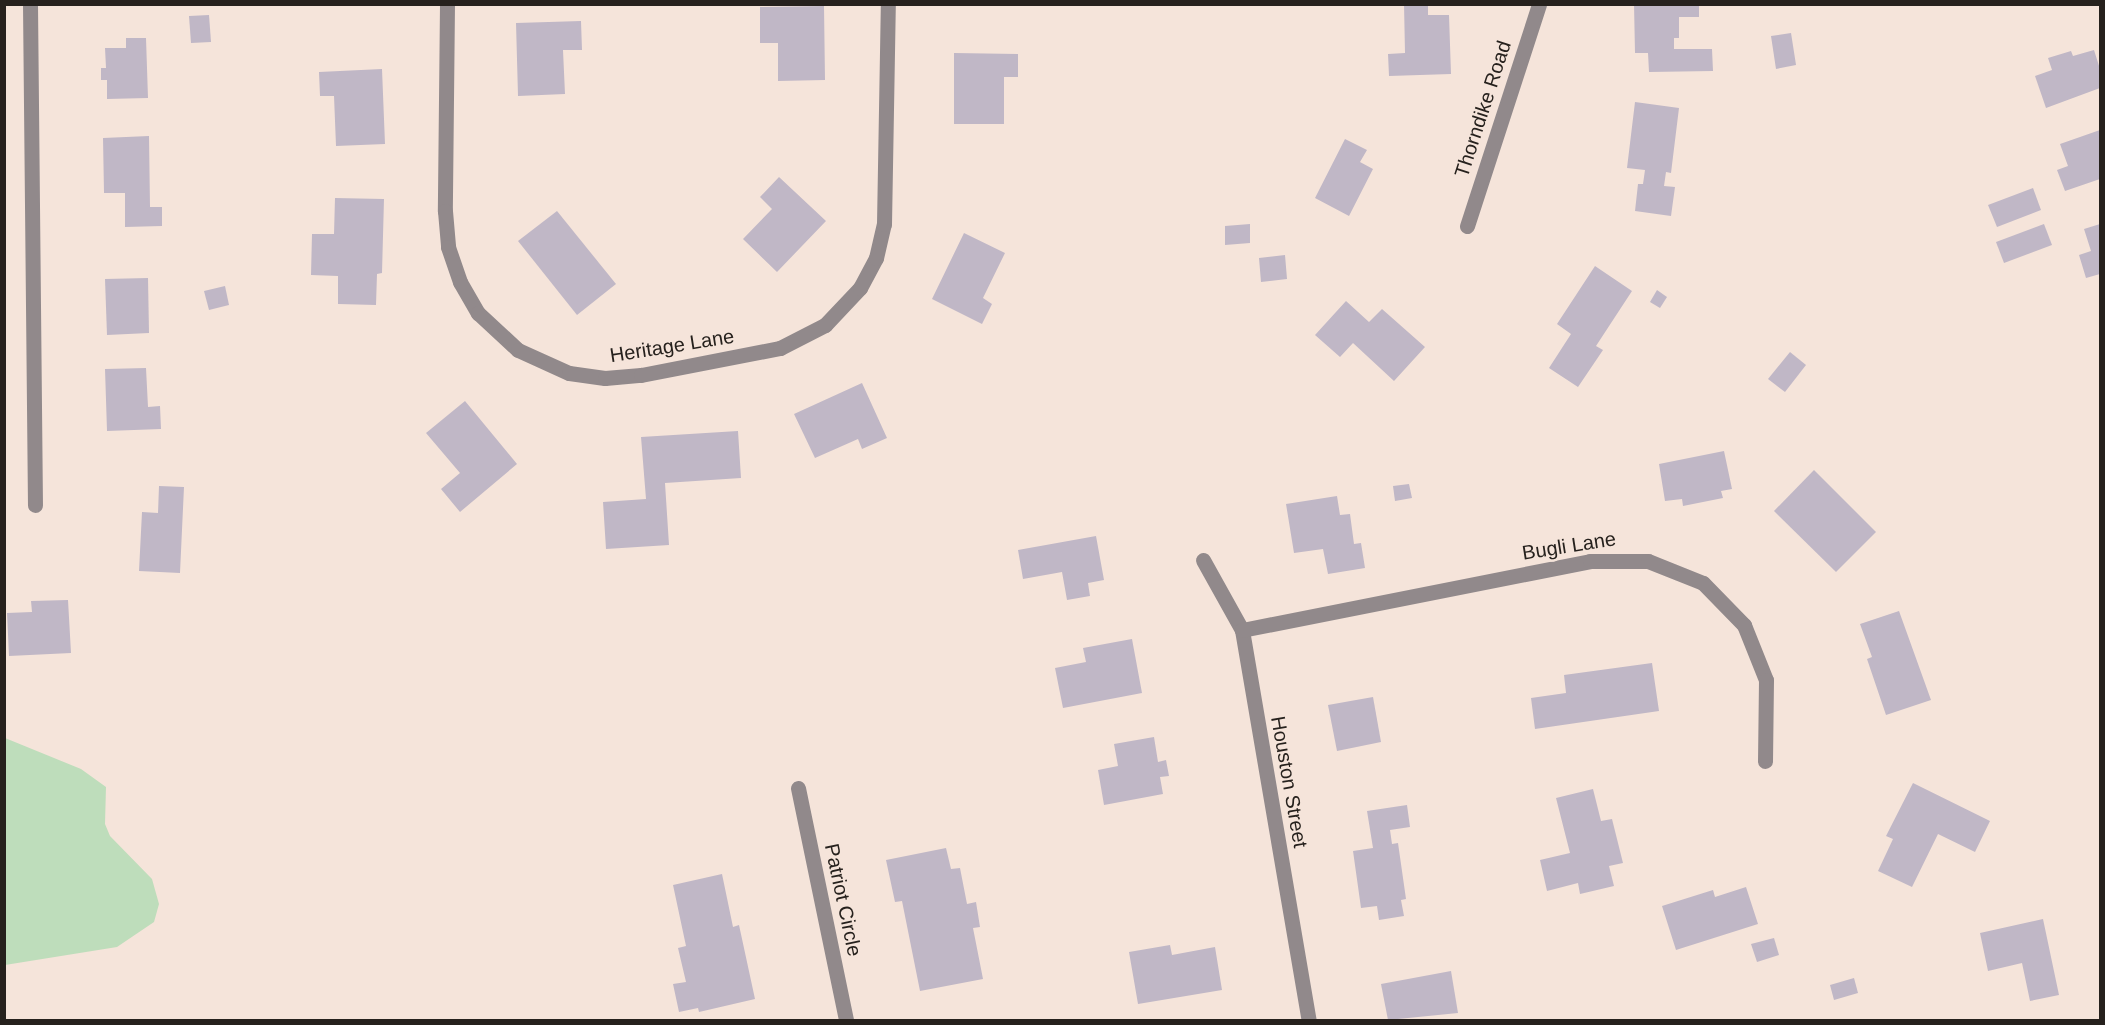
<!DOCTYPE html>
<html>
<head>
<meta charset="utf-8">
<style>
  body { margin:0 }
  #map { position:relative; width:2105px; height:1025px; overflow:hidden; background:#f5e4da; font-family:Arial,sans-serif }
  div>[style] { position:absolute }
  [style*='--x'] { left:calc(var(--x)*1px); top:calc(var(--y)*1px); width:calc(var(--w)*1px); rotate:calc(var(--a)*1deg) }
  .green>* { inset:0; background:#beddbb }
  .building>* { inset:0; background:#c0b7c6 }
  .street>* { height:15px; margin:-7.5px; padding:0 7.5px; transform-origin:7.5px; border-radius:7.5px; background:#91898b }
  span { translate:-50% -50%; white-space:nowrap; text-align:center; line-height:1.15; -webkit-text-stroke:5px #f5e4da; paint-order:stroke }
  .street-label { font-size:20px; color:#26211d }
  .frame { position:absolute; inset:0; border:6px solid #26211d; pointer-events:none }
</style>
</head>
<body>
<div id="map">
  <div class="green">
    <div style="clip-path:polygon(5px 738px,81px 769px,106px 787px,105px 824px,110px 836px,152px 879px,159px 904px,154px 922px,117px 947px,5px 965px)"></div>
  </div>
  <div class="building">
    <div style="clip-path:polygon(1404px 4px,1428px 4px,1428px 15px,1449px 15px,1451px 74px,1389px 76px,1388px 54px,1405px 53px)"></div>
    <div style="clip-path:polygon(1634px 4px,1699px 4px,1699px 17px,1679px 17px,1679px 38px,1674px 38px,1674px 49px,1712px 49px,1713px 71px,1649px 72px,1648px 53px,1635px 53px)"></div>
    <div style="clip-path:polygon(824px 6px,825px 80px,778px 81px,778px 43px,760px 43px,760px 7px)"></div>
    <div style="clip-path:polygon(209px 15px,211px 42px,191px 43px,189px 16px)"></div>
    <div style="clip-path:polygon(581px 21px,582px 50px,563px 50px,565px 94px,518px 96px,516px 23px)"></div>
    <div style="clip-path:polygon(1791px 33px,1796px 65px,1776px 69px,1771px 36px)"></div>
    <div style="clip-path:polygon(126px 38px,146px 38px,148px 98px,107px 99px,107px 80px,101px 80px,101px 68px,106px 68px,105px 48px,126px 48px)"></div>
    <div style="clip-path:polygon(2094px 50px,2100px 69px,2100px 88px,2046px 108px,2035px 76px,2052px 70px,2048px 58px,2071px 51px,2073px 56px)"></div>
    <div style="clip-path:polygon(954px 53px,1018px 54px,1018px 77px,1004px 77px,1004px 124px,954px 124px)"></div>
    <div style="clip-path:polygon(382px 69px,385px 144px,336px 146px,334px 96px,320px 96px,319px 72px)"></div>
    <div style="clip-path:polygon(1635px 102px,1679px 108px,1671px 173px,1666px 172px,1664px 186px,1675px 187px,1671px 216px,1635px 211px,1638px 184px,1643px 184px,1645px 170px,1627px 168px)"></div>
    <div style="clip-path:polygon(2100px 130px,2100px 179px,2065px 191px,2057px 170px,2068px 166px,2060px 144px)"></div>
    <div style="clip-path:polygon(149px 136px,150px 207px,162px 207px,162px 226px,125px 227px,125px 193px,104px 193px,103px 138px)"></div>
    <div style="clip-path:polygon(1345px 139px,1367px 150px,1360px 162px,1373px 169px,1349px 216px,1315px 198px)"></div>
    <div style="clip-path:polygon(779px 177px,826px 221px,777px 272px,743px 239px,772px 209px,760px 197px)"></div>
    <div style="clip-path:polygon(2033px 188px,2041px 210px,1997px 227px,1988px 205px)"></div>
    <div style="clip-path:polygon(335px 198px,384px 199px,382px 273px,377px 274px,376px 305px,338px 304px,338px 276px,311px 275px,312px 234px,334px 234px)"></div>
    <div style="clip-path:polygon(557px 211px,616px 284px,577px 315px,518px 241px)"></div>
    <div style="clip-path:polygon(1250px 224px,1250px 243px,1225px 245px,1225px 226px)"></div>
    <div style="clip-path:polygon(2044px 224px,2052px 245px,2004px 263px,1996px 242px)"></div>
    <div style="clip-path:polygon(2100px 224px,2100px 274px,2086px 278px,2079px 255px,2091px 251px,2084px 229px)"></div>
    <div style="clip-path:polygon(964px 233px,1005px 253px,983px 298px,992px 304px,982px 324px,932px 299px)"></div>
    <div style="clip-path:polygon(1285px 255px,1287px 279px,1261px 282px,1259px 258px)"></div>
    <div style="clip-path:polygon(1595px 266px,1632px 291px,1596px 346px,1603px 350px,1578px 387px,1549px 368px,1571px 334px,1557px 324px)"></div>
    <div style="clip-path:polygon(148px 278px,149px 333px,107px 335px,105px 279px)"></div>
    <div style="clip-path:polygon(225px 286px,229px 305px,209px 310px,204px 291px)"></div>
    <div style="clip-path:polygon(1657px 290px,1667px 297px,1660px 308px,1650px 302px)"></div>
    <div style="clip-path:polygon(1346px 301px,1369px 322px,1382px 309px,1425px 347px,1394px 381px,1353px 343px,1340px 357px,1315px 335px)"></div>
    <div style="clip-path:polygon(1790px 352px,1806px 365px,1785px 392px,1768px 379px)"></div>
    <div style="clip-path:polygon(146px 368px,148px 407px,160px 406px,161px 429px,107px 431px,105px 369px)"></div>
    <div style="clip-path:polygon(862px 383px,887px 438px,862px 449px,858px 439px,815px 458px,794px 414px)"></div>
    <div style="clip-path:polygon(465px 401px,517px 464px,460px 512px,441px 489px,460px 473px,426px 433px)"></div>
    <div style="clip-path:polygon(738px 431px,741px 478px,665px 483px,669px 545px,606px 549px,603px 502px,646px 499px,641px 437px)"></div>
    <div style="clip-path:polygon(1724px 451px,1732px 489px,1721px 491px,1723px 498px,1683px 506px,1682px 499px,1665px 501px,1659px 464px)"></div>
    <div style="clip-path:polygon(1814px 470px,1876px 532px,1836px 572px,1774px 511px)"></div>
    <div style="clip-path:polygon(1409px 484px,1412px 498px,1395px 501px,1393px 486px)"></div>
    <div style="clip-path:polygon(159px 486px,184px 487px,180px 573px,139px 571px,142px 512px,158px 513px)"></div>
    <div style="clip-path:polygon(1337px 496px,1340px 515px,1350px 514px,1354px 544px,1361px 543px,1365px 568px,1328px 574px,1323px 549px,1294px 553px,1286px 504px)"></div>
    <div style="clip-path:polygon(1096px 536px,1104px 580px,1088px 583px,1090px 596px,1067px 600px,1062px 572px,1023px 579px,1018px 550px)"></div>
    <div style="clip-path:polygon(68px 600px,71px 653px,9px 656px,7px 613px,32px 612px,31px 601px)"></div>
    <div style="clip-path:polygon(1899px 611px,1931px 700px,1886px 715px,1867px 659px,1872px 657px,1860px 624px)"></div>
    <div style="clip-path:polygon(1132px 639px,1142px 693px,1063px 708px,1055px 668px,1086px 662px,1083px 648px)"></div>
    <div style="clip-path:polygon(1652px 663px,1659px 711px,1535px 729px,1531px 698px,1566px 693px,1564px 675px)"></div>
    <div style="clip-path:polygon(1373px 697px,1381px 742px,1337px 751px,1328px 705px)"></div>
    <div style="clip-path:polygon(1154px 737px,1158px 762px,1166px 760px,1169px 776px,1160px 777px,1163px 794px,1104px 805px,1098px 770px,1118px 766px,1114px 744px)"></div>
    <div style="clip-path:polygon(1913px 783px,1990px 821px,1975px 852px,1938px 834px,1912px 887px,1878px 871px,1893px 839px,1886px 836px)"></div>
    <div style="clip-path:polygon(1593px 789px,1601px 821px,1612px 819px,1623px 863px,1609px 866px,1614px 886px,1580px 894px,1578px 883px,1547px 891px,1540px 860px,1570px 853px,1556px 798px)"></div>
    <div style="clip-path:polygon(1407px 805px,1410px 827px,1390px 830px,1392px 844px,1398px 843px,1406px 899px,1401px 900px,1404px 916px,1379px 920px,1377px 906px,1361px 908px,1353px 851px,1373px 848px,1367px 811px)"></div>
    <div style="clip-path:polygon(946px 848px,951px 869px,960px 868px,967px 904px,976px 902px,980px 927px,973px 928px,983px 979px,920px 991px,902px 901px,895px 902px,886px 860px)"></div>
    <div style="clip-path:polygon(722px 874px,733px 927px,739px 925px,755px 999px,699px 1012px,698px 1008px,679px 1012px,673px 984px,686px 982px,678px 948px,686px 946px,673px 885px)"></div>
    <div style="clip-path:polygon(1746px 887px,1758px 924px,1676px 950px,1662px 906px,1713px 890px,1715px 897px)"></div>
    <div style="clip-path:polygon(2043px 919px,2059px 995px,2030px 1001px,2022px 963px,1988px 971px,1980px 933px)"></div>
    <div style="clip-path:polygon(1774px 938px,1779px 955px,1757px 962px,1751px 944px)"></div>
    <div style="clip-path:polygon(1170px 945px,1172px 955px,1215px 947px,1222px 990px,1138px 1004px,1129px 952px)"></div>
    <div style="clip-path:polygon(1451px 971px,1458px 1013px,1388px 1020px,1381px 984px)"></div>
    <div style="clip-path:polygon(1854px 978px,1858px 993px,1834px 1000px,1830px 985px)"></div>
  </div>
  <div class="street">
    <div style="--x:30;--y:4;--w:501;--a:89.43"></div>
    <div style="--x:447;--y:4;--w:207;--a:90.6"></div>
    <div style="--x:445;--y:211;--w:36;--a:85"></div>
    <div style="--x:448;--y:247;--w:37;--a:71"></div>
    <div style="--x:460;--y:282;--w:36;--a:60"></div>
    <div style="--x:478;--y:313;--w:54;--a:42.8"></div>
    <div style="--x:518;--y:350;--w:56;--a:24.3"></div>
    <div style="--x:569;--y:373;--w:36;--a:8"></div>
    <div style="--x:605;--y:378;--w:36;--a:-5"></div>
    <div style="--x:641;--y:375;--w:142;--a:-11"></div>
    <div style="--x:780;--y:348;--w:51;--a:-27.1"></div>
    <div style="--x:825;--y:325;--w:51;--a:-46.6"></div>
    <div style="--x:860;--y:288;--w:34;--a:-62"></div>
    <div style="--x:876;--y:258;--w:35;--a:-77"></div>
    <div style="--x:884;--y:224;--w:220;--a:-89"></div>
    <div style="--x:1467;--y:226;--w:233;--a:-72"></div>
    <div style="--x:1203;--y:560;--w:80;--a:60.9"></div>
    <div style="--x:1242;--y:630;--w:396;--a:80.3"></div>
    <div style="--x:1242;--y:630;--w:355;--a:-11.2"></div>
    <div style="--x:1590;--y:561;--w:58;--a:0"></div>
    <div style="--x:1648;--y:561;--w:59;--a:21.8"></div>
    <div style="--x:1703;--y:583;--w:59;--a:45.7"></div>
    <div style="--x:1744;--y:625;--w:59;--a:68.2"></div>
    <div style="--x:1766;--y:680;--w:81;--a:90.7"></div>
    <div style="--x:798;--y:788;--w:237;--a:78.3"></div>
  </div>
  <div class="street-label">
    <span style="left:1483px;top:109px;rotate:-72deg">Thorndike Road</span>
    <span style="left:672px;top:346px;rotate:-9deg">Heritage Lane</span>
    <span style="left:1569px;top:546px;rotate:-9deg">Bugli Lane</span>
    <span style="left:1289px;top:782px;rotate:80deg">Houston Street</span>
    <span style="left:843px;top:900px;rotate:78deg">Patriot Circle</span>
  </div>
  <div class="frame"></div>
</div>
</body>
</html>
